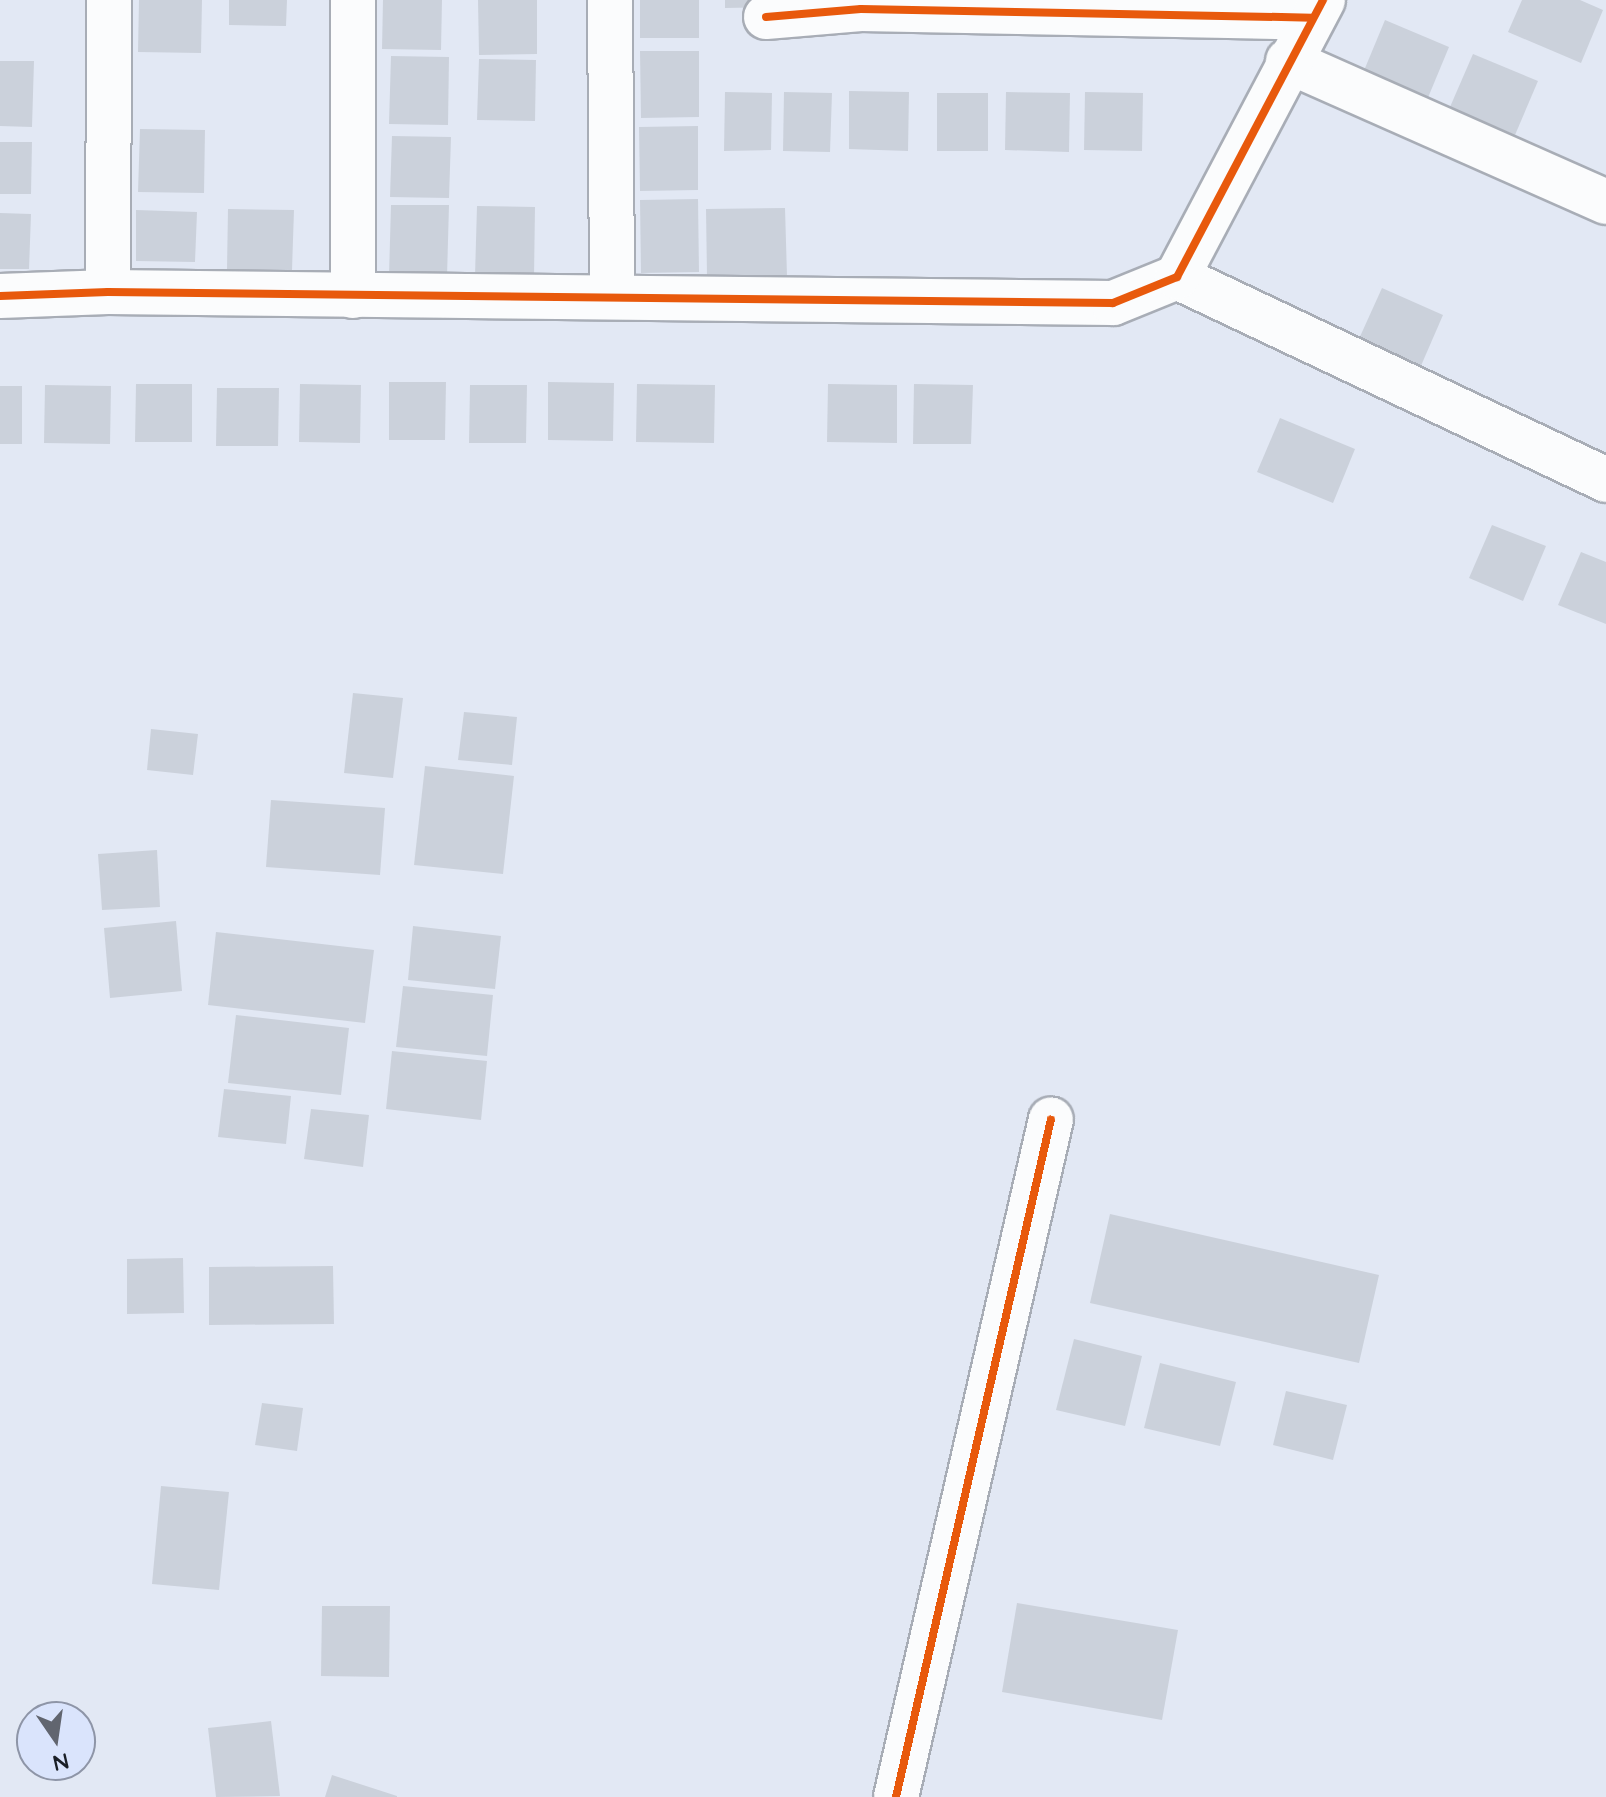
<!DOCTYPE html>
<html>
<head>
<meta charset="utf-8">
<style>
  body { margin:0 }
  #map { position:relative; width:1606px; height:1797px; overflow:hidden; background:#e2e8f4; font-family:Quicksand,sans-serif }
  div>[style] { position:absolute }
  [style*='--x'] { left:calc(var(--x)*1px); top:calc(var(--y)*1px); width:calc(var(--w)*1px); rotate:calc(var(--a)*1deg) }
  .building>* { inset:0; background:#cbd1db }
  .roads { filter:drop-shadow(2px 0 #a8adb6) drop-shadow(-2px 0 #a8adb6) drop-shadow(0 2px #a8adb6) drop-shadow(0 -2px #a8adb6) }
  .street>* { height:44px; margin:-22px; padding:0 22px; transform-origin:22px; border-radius:22px; background:#fbfcfd }
  .cycleway>* { height:8px; margin:-4px; padding:0 4px; transform-origin:4px; border-radius:4px; background:#e8590c }
  span { translate:-50% -50%; white-space:nowrap; text-align:center; line-height:1.15; -webkit-text-stroke:7px #dae4fc; paint-order:stroke }
  .north { position:absolute; left:16px; top:1701px; width:80px; height:80px; box-sizing:border-box; background:#dae4fc; border:2px solid #8e95a7; border-radius:50%; rotate:167deg; font-size:22px; font-weight:700; line-height:32px; text-align:center; color:#1b1f27 }
  .north::after { content:''; display:block; margin:auto; width:28px; height:36px; background:#61656f; clip-path:polygon(50% 0,100% 100%,50% 72%,0 100%) }
</style>
</head>
<body>
<div id="map">
  <div class="building">
    <div style="clip-path:polygon(139px 0,202px 0,201px 53px,138px 52px)"></div>
    <div style="clip-path:polygon(229px 0,287px 0,286px 26px,229px 25px)"></div>
    <div style="clip-path:polygon(383px 0,442px 0,441px 50px,382px 49px)"></div>
    <div style="clip-path:polygon(478px 0,537px 0,537px 54px,479px 55px)"></div>
    <div style="clip-path:polygon(640px 0,699px 0,699px 38px,640px 38px)"></div>
    <div style="clip-path:polygon(725px 0,784px 0,784px 7px,725px 8px)"></div>
    <div style="clip-path:polygon(1522px 0,1580px 0,1603px 10px,1581px 63px,1508px 32px)"></div>
    <div style="clip-path:polygon(1385px 20px,1449px 47px,1427px 100px,1363px 73px)"></div>
    <div style="clip-path:polygon(640px 51px,699px 51px,699px 117px,641px 118px)"></div>
    <div style="clip-path:polygon(1473px 54px,1538px 81px,1515px 135px,1450px 107px)"></div>
    <div style="clip-path:polygon(391px 56px,449px 57px,448px 125px,389px 124px)"></div>
    <div style="clip-path:polygon(479px 59px,536px 60px,535px 121px,477px 120px)"></div>
    <div style="clip-path:polygon(0 61px,34px 61px,32px 127px,0 126px)"></div>
    <div style="clip-path:polygon(849px 91px,909px 92px,908px 151px,849px 149px)"></div>
    <div style="clip-path:polygon(725px 92px,772px 93px,771px 150px,724px 151px)"></div>
    <div style="clip-path:polygon(784px 92px,832px 93px,830px 152px,783px 151px)"></div>
    <div style="clip-path:polygon(1006px 92px,1070px 93px,1069px 152px,1005px 150px)"></div>
    <div style="clip-path:polygon(1085px 92px,1143px 93px,1142px 151px,1084px 150px)"></div>
    <div style="clip-path:polygon(937px 93px,988px 93px,988px 151px,937px 151px)"></div>
    <div style="clip-path:polygon(698px 126px,698px 190px,640px 191px,639px 127px)"></div>
    <div style="clip-path:polygon(140px 129px,205px 130px,204px 193px,138px 192px)"></div>
    <div style="clip-path:polygon(392px 136px,451px 137px,449px 198px,390px 197px)"></div>
    <div style="clip-path:polygon(0 142px,32px 142px,31px 194px,0 194px)"></div>
    <div style="clip-path:polygon(698px 199px,699px 272px,641px 273px,640px 200px)"></div>
    <div style="clip-path:polygon(391px 205px,449px 205px,447px 277px,389px 276px)"></div>
    <div style="clip-path:polygon(477px 206px,535px 207px,534px 277px,475px 276px)"></div>
    <div style="clip-path:polygon(785px 208px,787px 276px,707px 276px,706px 209px)"></div>
    <div style="clip-path:polygon(228px 209px,294px 210px,292px 270px,227px 269px)"></div>
    <div style="clip-path:polygon(136px 210px,197px 212px,195px 262px,136px 261px)"></div>
    <div style="clip-path:polygon(0 213px,31px 214px,29px 269px,0 269px)"></div>
    <div style="clip-path:polygon(1382px 288px,1443px 315px,1420px 368px,1358px 341px)"></div>
    <div style="clip-path:polygon(389px 382px,446px 382px,445px 440px,389px 440px)"></div>
    <div style="clip-path:polygon(548px 382px,614px 383px,613px 441px,548px 440px)"></div>
    <div style="clip-path:polygon(136px 384px,192px 384px,192px 442px,135px 442px)"></div>
    <div style="clip-path:polygon(300px 384px,361px 385px,360px 443px,299px 442px)"></div>
    <div style="clip-path:polygon(637px 384px,715px 385px,714px 443px,636px 442px)"></div>
    <div style="clip-path:polygon(828px 384px,897px 385px,897px 443px,827px 442px)"></div>
    <div style="clip-path:polygon(914px 384px,973px 385px,971px 444px,913px 444px)"></div>
    <div style="clip-path:polygon(45px 385px,111px 386px,110px 444px,44px 443px)"></div>
    <div style="clip-path:polygon(470px 385px,527px 385px,526px 443px,469px 443px)"></div>
    <div style="clip-path:polygon(0 386px,22px 386px,22px 444px,0 444px)"></div>
    <div style="clip-path:polygon(217px 388px,279px 388px,278px 446px,216px 446px)"></div>
    <div style="clip-path:polygon(1280px 418px,1355px 449px,1333px 503px,1257px 472px)"></div>
    <div style="clip-path:polygon(1492px 525px,1546px 546px,1523px 601px,1469px 578px)"></div>
    <div style="clip-path:polygon(1581px 552px,1606px 562px,1606px 624px,1558px 605px)"></div>
    <div style="clip-path:polygon(353px 693px,403px 698px,393px 778px,344px 773px)"></div>
    <div style="clip-path:polygon(464px 712px,517px 717px,512px 765px,458px 760px)"></div>
    <div style="clip-path:polygon(151px 729px,198px 734px,193px 775px,147px 770px)"></div>
    <div style="clip-path:polygon(425px 766px,514px 776px,503px 874px,414px 865px)"></div>
    <div style="clip-path:polygon(271px 800px,385px 808px,380px 875px,266px 867px)"></div>
    <div style="clip-path:polygon(157px 850px,160px 907px,102px 910px,98px 854px)"></div>
    <div style="clip-path:polygon(176px 921px,182px 991px,110px 998px,104px 928px)"></div>
    <div style="clip-path:polygon(413px 926px,501px 936px,495px 989px,408px 980px)"></div>
    <div style="clip-path:polygon(216px 932px,374px 950px,365px 1023px,208px 1005px)"></div>
    <div style="clip-path:polygon(403px 986px,493px 995px,487px 1056px,396px 1047px)"></div>
    <div style="clip-path:polygon(236px 1015px,349px 1028px,341px 1095px,228px 1083px)"></div>
    <div style="clip-path:polygon(392px 1051px,487px 1061px,481px 1120px,386px 1109px)"></div>
    <div style="clip-path:polygon(224px 1089px,291px 1096px,286px 1144px,218px 1137px)"></div>
    <div style="clip-path:polygon(311px 1109px,369px 1115px,363px 1167px,304px 1159px)"></div>
    <div style="clip-path:polygon(1110px 1214px,1379px 1275px,1359px 1363px,1090px 1303px)"></div>
    <div style="clip-path:polygon(183px 1258px,184px 1313px,127px 1314px,127px 1259px)"></div>
    <div style="clip-path:polygon(333px 1266px,334px 1324px,209px 1325px,209px 1267px)"></div>
    <div style="clip-path:polygon(1074px 1339px,1142px 1356px,1125px 1426px,1056px 1410px)"></div>
    <div style="clip-path:polygon(1160px 1363px,1236px 1382px,1220px 1446px,1144px 1428px)"></div>
    <div style="clip-path:polygon(1286px 1391px,1347px 1405px,1333px 1460px,1273px 1445px)"></div>
    <div style="clip-path:polygon(262px 1403px,303px 1408px,297px 1451px,255px 1445px)"></div>
    <div style="clip-path:polygon(161px 1486px,229px 1492px,219px 1590px,152px 1584px)"></div>
    <div style="clip-path:polygon(1017px 1603px,1178px 1630px,1162px 1720px,1002px 1692px)"></div>
    <div style="clip-path:polygon(322px 1606px,390px 1606px,389px 1677px,321px 1676px)"></div>
    <div style="clip-path:polygon(271px 1721px,280px 1796px,216px 1797px,208px 1728px)"></div>
    <div style="clip-path:polygon(332px 1775px,397px 1796px,397px 1797px,325px 1797px)"></div>
  </div>
  <div class="roads">
    <div class="street">
      <div style="--x:610;--y:0;--w:297;--a:89.6"></div>
      <div style="--x:766;--y:17;--w:95;--a:-4.8"></div>
      <div style="--x:861;--y:9;--w:451;--a:1.1"></div>
      <div style="--x:1288;--y:61;--w:348;--a:23.9"></div>
      <div style="--x:1177;--y:277;--w:475;--a:25.3"></div>
      <div style="--x:108;--y:292;--w:292;--a:-89.8"></div>
      <div style="--x:0;--y:296;--w:108;--a:-2.1"></div>
      <div style="--x:108;--y:292;--w:1005;--a:0.63"></div>
      <div style="--x:1113;--y:303;--w:69;--a:-22.1"></div>
      <div style="--x:1177;--y:277;--w:313;--a:-62.2"></div>
      <div style="--x:353;--y:296;--w:296;--a:-90"></div>
      <div style="--x:896;--y:1797;--w:695;--a:-77.12"></div>
    </div>
  </div>
  <div class="cycleway">
    <div style="--x:766;--y:17;--w:95;--a:-4.8"></div>
    <div style="--x:861;--y:9;--w:451;--a:1.1"></div>
    <div style="--x:0;--y:296;--w:108;--a:-2.1"></div>
    <div style="--x:108;--y:292;--w:1005;--a:0.63"></div>
    <div style="--x:1113;--y:303;--w:69;--a:-22.1"></div>
    <div style="--x:1177;--y:277;--w:313;--a:-62.2"></div>
    <div style="--x:896;--y:1797;--w:695;--a:-77.12"></div>
  </div>
  <div class="north">N</div>
</div>
</body>
</html>
